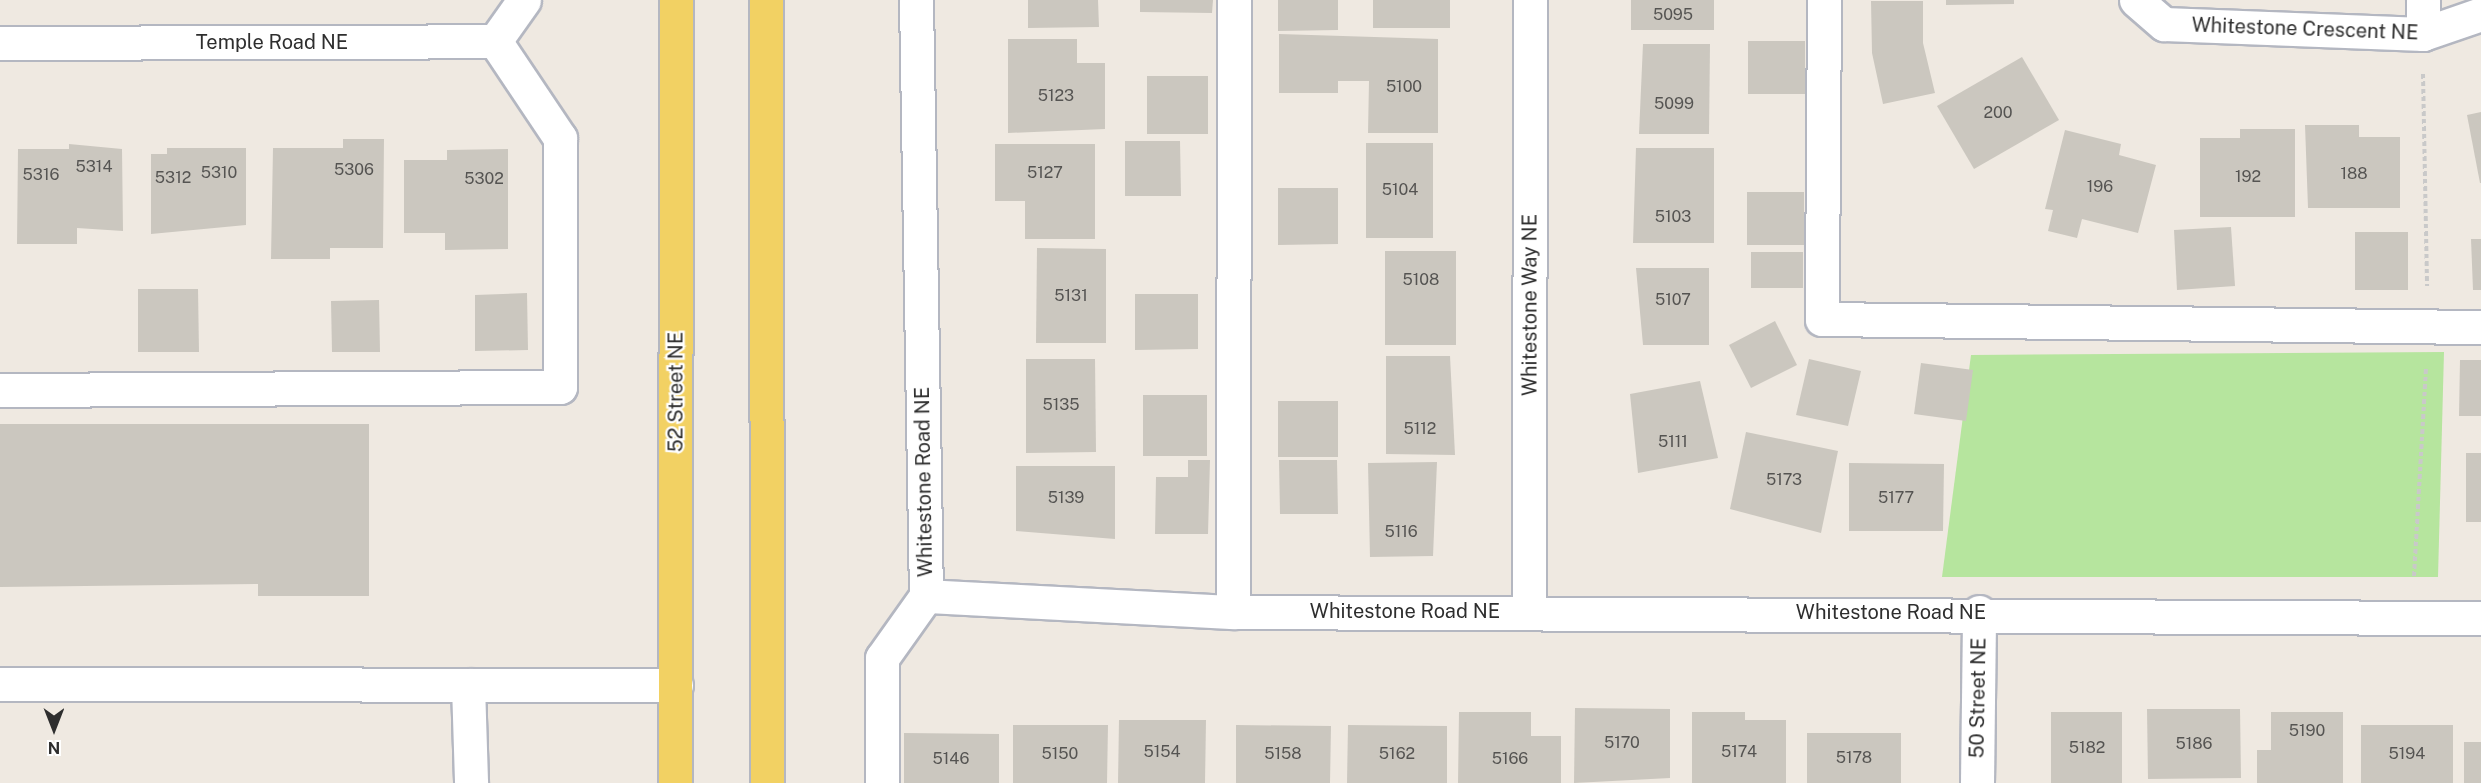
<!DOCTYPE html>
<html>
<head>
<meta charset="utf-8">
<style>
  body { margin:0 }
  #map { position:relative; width:2481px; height:783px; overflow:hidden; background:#efe9e1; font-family:"Public Sans",sans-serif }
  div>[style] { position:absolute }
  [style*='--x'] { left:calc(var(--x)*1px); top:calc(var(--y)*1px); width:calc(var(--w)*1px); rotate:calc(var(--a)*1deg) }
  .green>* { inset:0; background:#b6e59e }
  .building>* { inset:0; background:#cbc7bf }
  .path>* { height:4px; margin-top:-2px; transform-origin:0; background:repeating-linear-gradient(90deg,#c9c9c9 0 4.5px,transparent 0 7.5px) }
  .roads { filter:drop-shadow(2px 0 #b4b7c1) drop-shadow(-2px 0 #b4b7c1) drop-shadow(0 2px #b4b7c1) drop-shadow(0 -2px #b4b7c1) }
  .minor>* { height:33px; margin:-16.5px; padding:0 16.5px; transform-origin:16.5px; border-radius:16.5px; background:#fff }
  .major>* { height:33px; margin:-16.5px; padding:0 16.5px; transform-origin:16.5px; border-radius:16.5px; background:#f2d163 }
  span { translate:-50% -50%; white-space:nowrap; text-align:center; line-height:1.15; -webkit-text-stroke:4.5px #fff; paint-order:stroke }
  .number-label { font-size:16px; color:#555452 }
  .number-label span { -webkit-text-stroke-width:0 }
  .street-label { font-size:20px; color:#2e2e2e }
  .north { position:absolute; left:24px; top:699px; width:60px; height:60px; -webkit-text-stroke:4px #fff; paint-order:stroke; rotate:180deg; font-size:16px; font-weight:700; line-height:24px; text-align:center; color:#2e2e2e }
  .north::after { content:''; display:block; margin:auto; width:21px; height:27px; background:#2e2e2e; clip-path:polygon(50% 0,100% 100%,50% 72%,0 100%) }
</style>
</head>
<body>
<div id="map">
  <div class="green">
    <div style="clip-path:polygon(2444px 352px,2438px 577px,1942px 577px,1971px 355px)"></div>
  </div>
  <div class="building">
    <div style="clip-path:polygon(1028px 0,1098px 0,1099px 27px,1028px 28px)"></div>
    <div style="clip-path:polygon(1140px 0,1213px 0,1212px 13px,1140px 12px)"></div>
    <div style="clip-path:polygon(1278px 0,1338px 0,1338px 30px,1278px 31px)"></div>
    <div style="clip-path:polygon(1373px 0,1450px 0,1450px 28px,1373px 28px)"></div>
    <div style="clip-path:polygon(1631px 0,1714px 0,1714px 30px,1631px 30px)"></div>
    <div style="clip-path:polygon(1946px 0,2014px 0,2014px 4px,1946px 5px)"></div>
    <div style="clip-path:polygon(1871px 1px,1923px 1px,1923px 43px,1935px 93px,1883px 104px,1872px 53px)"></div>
    <div style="clip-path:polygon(1279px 34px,1438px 39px,1438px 133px,1368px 133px,1369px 81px,1338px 81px,1338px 93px,1279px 93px)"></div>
    <div style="clip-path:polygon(1008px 39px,1077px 39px,1077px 63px,1105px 63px,1105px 129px,1008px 133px)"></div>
    <div style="clip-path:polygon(1748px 41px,1805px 41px,1805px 94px,1748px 94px)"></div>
    <div style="clip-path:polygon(1643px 44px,1710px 44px,1709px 134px,1639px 134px)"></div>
    <div style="clip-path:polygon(2022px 57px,2059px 120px,1974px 169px,1937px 106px)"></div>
    <div style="clip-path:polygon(1147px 76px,1208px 76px,1208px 134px,1147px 134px)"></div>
    <div style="clip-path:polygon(2481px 112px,2481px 183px,2480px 183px,2467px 115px)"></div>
    <div style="clip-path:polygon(2305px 125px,2359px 125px,2359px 137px,2400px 137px,2400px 208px,2308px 208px)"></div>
    <div style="clip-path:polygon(2240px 129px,2295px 129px,2295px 217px,2200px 217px,2200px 138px,2240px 138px)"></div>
    <div style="clip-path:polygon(2065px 130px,2121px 144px,2119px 155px,2156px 165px,2138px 233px,2082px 219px,2077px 238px,2048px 231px,2053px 210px,2045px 209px)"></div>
    <div style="clip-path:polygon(343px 139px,384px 139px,383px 248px,330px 248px,330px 259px,271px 259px,273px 148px,343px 148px)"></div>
    <div style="clip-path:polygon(1125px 141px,1180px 141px,1181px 196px,1125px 196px)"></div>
    <div style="clip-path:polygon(1366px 143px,1433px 143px,1433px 238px,1366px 238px)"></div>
    <div style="clip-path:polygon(69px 144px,122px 149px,123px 231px,77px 228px,77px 244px,17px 244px,18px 149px,69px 149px)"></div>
    <div style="clip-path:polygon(995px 144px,1095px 144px,1095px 239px,1025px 239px,1025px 201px,995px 201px)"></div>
    <div style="clip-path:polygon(167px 148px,246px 148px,246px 225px,151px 234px,151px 154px,167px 154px)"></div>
    <div style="clip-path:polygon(1636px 148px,1714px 148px,1714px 243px,1633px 243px)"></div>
    <div style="clip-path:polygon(508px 149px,508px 249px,445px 250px,445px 233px,404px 233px,404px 160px,447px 160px,447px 150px)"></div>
    <div style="clip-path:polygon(1278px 188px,1338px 188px,1338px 244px,1278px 245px)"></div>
    <div style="clip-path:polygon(1747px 192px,1804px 192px,1804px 245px,1747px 245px)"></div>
    <div style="clip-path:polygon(2231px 227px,2235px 286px,2177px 290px,2174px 230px)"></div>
    <div style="clip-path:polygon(2355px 232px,2408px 232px,2408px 290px,2355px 290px)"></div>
    <div style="clip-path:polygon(2471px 239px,2481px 239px,2481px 290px,2473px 290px)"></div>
    <div style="clip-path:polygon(1037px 248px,1106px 249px,1106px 343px,1036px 343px)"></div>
    <div style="clip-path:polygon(1385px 251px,1456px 251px,1456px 345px,1385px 345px)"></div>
    <div style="clip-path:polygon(1751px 252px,1803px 252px,1803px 288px,1751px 288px)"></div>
    <div style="clip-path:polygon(1636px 268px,1709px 268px,1709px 345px,1643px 345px)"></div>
    <div style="clip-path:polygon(138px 289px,198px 289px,199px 352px,138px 352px)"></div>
    <div style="clip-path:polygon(527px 293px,528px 350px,475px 351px,475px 295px)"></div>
    <div style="clip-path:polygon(1135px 294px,1198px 294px,1198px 349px,1135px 350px)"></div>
    <div style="clip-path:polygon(379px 300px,380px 352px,332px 352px,331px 301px)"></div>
    <div style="clip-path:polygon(1775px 321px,1797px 365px,1751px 388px,1729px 345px)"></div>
    <div style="clip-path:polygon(1386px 356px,1450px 356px,1455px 455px,1386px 454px)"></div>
    <div style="clip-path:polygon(1026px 359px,1095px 359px,1096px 452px,1026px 453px)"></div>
    <div style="clip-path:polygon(1809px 359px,1861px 371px,1848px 426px,1796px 415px)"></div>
    <div style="clip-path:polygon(2460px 360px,2481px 360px,2481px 416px,2459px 416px)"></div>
    <div style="clip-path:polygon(1921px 363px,1973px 370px,1966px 421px,1914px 414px)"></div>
    <div style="clip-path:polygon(1700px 381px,1718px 458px,1638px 473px,1630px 394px)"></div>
    <div style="clip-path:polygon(1143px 395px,1207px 395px,1207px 456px,1143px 456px)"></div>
    <div style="clip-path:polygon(1278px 401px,1338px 401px,1338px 457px,1278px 457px)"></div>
    <div style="clip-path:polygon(0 424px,369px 424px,369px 596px,258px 596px,258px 584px,0 587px)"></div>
    <div style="clip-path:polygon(1746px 432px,1838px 451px,1821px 533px,1730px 509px)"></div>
    <div style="clip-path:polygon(2466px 453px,2481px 453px,2481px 522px,2466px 522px)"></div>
    <div style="clip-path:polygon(1188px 460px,1210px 460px,1208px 534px,1155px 534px,1156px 477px,1188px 477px)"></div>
    <div style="clip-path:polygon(1279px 460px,1337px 460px,1338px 514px,1280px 514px)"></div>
    <div style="clip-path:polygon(1437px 462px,1433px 556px,1370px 557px,1368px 463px)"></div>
    <div style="clip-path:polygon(1849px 463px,1944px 464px,1943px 531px,1849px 531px)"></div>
    <div style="clip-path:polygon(1016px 466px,1115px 466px,1115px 539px,1016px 531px)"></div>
    <div style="clip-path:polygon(1575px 708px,1670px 709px,1670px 778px,1574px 783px)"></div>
    <div style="clip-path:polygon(2147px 709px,2240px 709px,2241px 778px,2148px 779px)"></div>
    <div style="clip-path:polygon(1459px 712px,1531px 712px,1531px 736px,1561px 736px,1561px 783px,1458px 783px)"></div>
    <div style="clip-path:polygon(1692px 712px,1745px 712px,1745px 720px,1786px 720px,1786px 783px,1692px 783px)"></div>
    <div style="clip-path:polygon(2051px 712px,2122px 712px,2122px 783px,2051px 783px)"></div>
    <div style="clip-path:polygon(2271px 712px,2343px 712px,2343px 783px,2257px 783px,2257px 750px,2271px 750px)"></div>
    <div style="clip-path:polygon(1119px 720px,1206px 720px,1205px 783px,1118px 783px)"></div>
    <div style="clip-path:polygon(1013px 725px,1108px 725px,1107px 783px,1013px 783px)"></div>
    <div style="clip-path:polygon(1236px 725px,1331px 726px,1330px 783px,1236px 783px)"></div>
    <div style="clip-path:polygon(1348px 725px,1447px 726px,1447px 783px,1347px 783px)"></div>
    <div style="clip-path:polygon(2361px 725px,2453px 725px,2453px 783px,2361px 783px)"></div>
    <div style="clip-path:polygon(904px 733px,999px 734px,999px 783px,904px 783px)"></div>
    <div style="clip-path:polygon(1807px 733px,1901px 733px,1901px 783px,1807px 783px)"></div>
    <div style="clip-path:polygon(2464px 742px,2481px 742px,2481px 783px,2464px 783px)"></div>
  </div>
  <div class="path">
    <div style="--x:2423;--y:74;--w:212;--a:88.9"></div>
    <div style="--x:2414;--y:576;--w:208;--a:-86.7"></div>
  </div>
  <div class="roads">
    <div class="minor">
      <div style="--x:916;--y:0;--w:596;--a:89.04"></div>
      <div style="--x:1824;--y:0;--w:319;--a:90.4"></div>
      <div style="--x:1822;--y:319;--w:659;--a:0.7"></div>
      <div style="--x:2136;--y:0;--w:37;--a:41"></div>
      <div style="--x:2164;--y:24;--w:259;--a:2.2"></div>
      <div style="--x:2423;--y:34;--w:61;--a:-19"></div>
      <div style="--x:2423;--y:34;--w:34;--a:-90"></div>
      <div style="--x:0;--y:43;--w:495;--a:-0.2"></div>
      <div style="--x:495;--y:41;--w:50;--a:-54.7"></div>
      <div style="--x:0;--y:390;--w:560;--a:-0.31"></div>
      <div style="--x:560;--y:387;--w:249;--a:-90"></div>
      <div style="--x:560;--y:138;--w:117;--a:-123.8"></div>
      <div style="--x:926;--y:596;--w:307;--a:3"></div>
      <div style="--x:1233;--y:612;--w:1248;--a:0.28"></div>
      <div style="--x:1529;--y:610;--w:610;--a:-89.91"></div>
      <div style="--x:1233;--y:612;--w:612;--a:-89.91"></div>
      <div style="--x:0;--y:684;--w:676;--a:0.08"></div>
      <div style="--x:468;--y:685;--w:98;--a:88.2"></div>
      <div style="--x:882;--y:783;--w:125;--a:-90"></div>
      <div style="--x:882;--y:658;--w:76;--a:-54.6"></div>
      <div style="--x:1977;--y:783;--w:171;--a:-89.3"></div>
    </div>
    <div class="major">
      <div style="--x:766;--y:0;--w:783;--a:89.93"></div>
      <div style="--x:675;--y:783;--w:783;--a:-89.93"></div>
    </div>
  </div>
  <div class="number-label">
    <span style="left:1673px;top:15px">5095</span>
    <span style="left:1404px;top:87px">5100</span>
    <span style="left:1056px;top:96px">5123</span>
    <span style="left:1674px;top:104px">5099</span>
    <span style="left:1998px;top:113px">200</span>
    <span style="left:94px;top:167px">5314</span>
    <span style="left:354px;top:170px">5306</span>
    <span style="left:219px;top:173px">5310</span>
    <span style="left:1045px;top:173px">5127</span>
    <span style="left:2354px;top:174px">188</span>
    <span style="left:41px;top:175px">5316</span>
    <span style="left:2248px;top:177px">192</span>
    <span style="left:173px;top:178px">5312</span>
    <span style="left:484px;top:179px">5302</span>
    <span style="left:2100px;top:187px">196</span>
    <span style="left:1400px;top:190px">5104</span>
    <span style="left:1673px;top:217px">5103</span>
    <span style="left:1421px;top:280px">5108</span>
    <span style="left:1071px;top:296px">5131</span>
    <span style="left:1673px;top:300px">5107</span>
    <span style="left:1061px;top:405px">5135</span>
    <span style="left:1420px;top:429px">5112</span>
    <span style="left:1673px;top:442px">5111</span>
    <span style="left:1784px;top:480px">5173</span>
    <span style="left:1066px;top:498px">5139</span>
    <span style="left:1896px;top:498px">5177</span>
    <span style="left:1401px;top:532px">5116</span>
    <span style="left:2307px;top:731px">5190</span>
    <span style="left:1622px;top:743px">5170</span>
    <span style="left:2194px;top:744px">5186</span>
    <span style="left:2087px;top:748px">5182</span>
    <span style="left:1162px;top:752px">5154</span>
    <span style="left:1739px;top:752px">5174</span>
    <span style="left:1060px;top:754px">5150</span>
    <span style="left:1283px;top:754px">5158</span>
    <span style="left:1397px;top:754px">5162</span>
    <span style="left:2407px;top:754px">5194</span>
    <span style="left:1854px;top:758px">5178</span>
    <span style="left:951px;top:759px">5146</span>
    <span style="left:1510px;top:759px">5166</span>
  </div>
  <div class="street-label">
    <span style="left:2305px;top:29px;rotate:2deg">Whitestone Crescent NE</span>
    <span style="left:272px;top:42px">Temple Road NE</span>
    <span style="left:1530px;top:305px;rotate:-90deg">Whitestone Way NE</span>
    <span style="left:676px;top:392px;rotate:-90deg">52 Street NE</span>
    <span style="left:924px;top:482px;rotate:-91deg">Whitestone Road NE</span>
    <span style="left:1405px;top:611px">Whitestone Road NE</span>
    <span style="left:1891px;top:612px">Whitestone Road NE</span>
    <span style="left:1978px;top:698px;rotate:-89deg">50 Street NE</span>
  </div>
  <div class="north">N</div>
</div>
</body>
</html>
